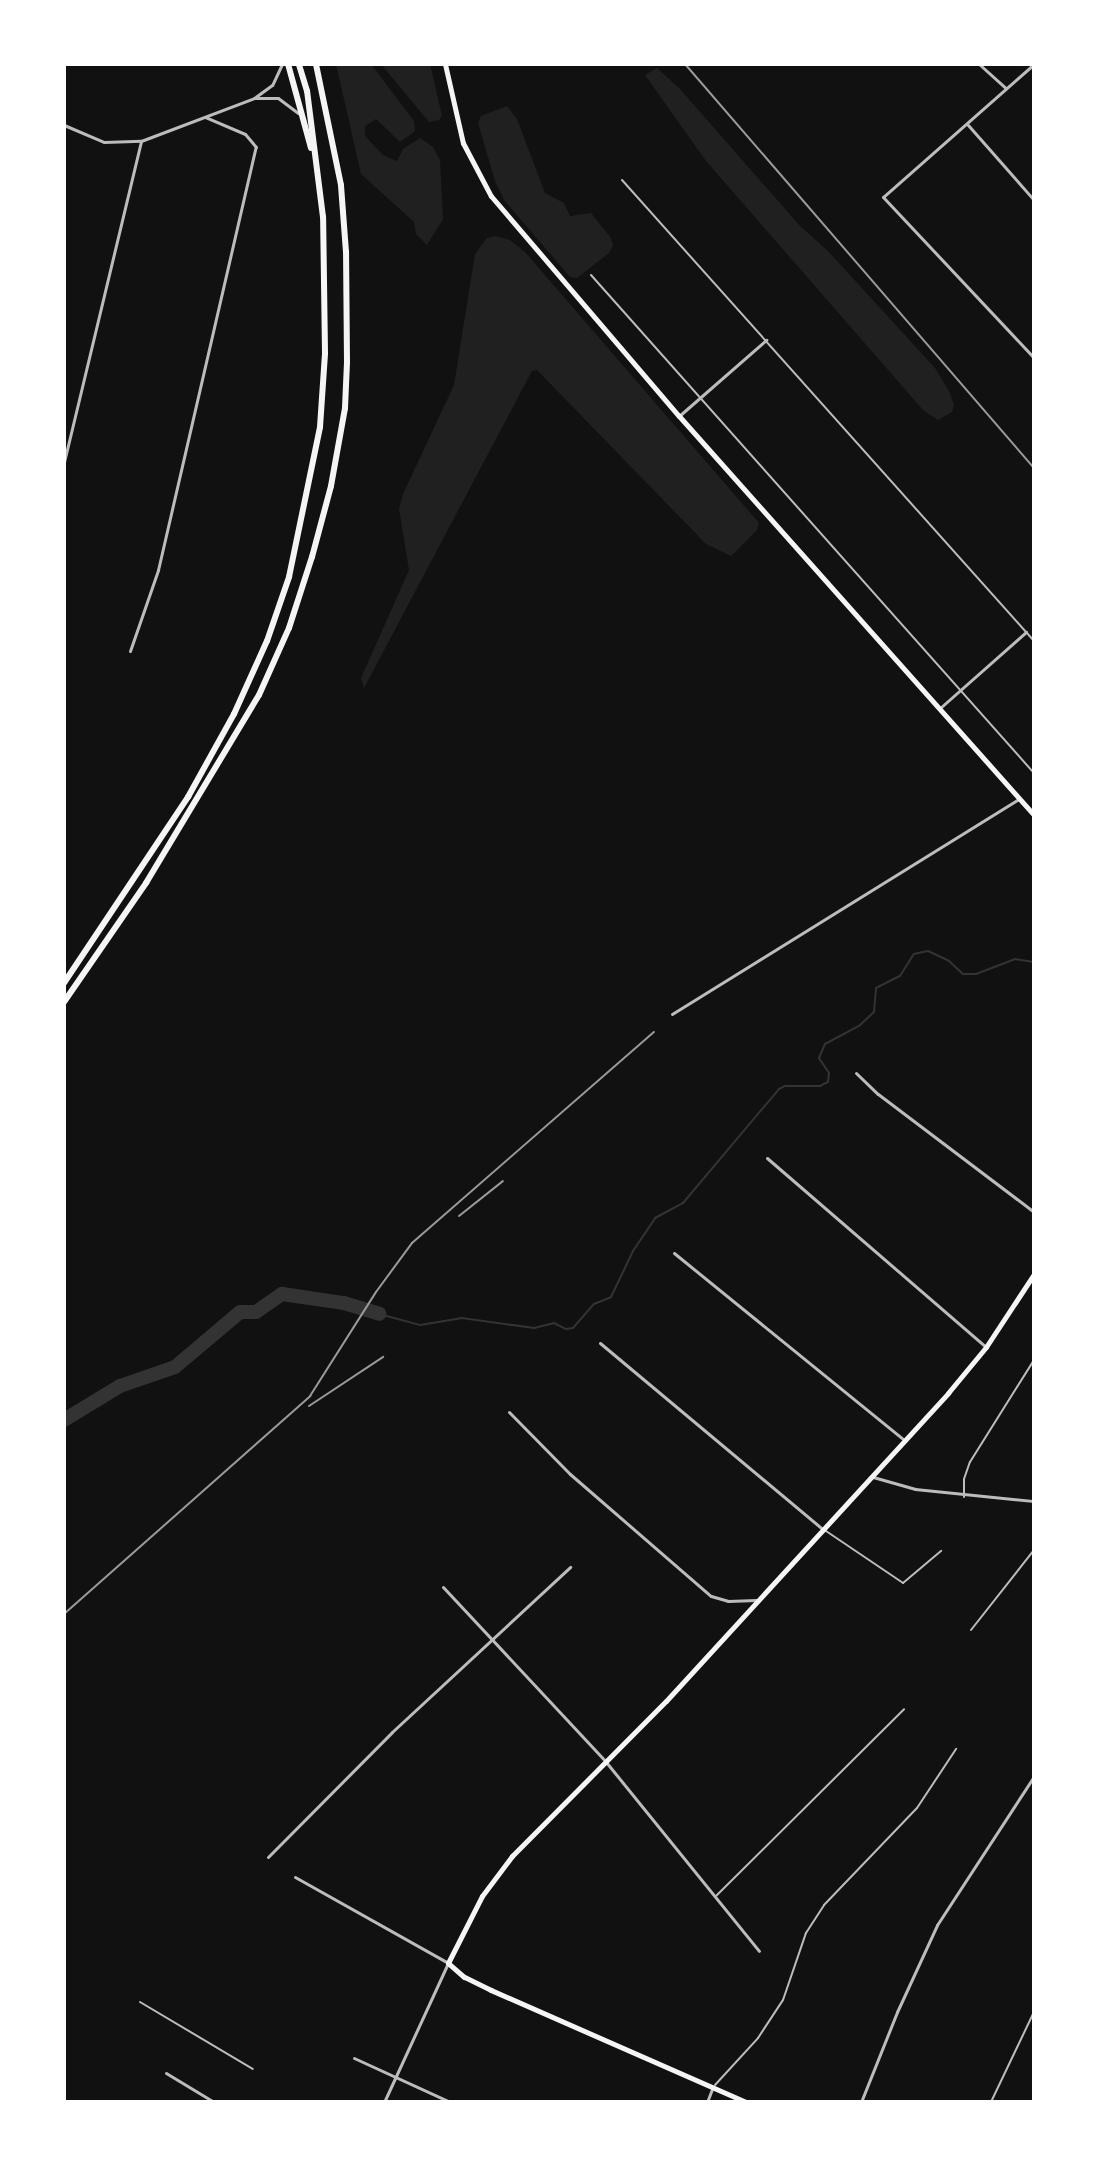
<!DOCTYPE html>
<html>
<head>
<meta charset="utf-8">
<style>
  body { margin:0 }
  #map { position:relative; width:1098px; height:2166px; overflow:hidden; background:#111; font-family:Manrope,sans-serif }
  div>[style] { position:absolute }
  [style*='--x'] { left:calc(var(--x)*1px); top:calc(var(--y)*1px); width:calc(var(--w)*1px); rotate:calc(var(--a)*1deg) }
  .green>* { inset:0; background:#202020 }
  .stream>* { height:2px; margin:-1px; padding:0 1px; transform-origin:1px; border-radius:1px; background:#333 }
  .river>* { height:14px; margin:-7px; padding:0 7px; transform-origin:7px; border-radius:7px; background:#333 }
  .service>* { height:2px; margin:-1px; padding:0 1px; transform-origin:1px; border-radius:1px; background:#bcbcbc }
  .minor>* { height:3px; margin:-1.5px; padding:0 1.5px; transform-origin:1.5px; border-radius:1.5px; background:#bcbcbc }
  .secondary>* { height:5px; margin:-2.5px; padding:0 2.5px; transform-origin:2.5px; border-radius:2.5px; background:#f5f5f5 }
  .primary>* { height:5px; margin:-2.5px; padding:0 2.5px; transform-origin:2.5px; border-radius:2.5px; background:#f5f5f5 }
  .trunk>* { height:6px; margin:-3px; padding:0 3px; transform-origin:3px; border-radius:3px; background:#f5f5f5 }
  .rail>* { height:2px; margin:-1px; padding:0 1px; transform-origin:1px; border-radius:1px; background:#9a9a9a }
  span { translate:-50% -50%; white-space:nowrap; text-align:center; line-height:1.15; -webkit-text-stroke:8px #fff; paint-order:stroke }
  .frame { position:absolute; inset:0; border:66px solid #fff; pointer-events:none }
</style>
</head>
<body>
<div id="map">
  <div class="green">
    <div style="clip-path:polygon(336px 64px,371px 64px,414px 121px,415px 131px,400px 142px,376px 119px,365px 126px,365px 136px,383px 155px,397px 161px,403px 149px,420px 138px,433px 147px,440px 160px,443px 219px,427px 245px,416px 234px,414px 222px,361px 174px)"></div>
    <div style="clip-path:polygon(381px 64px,430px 64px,442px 116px,439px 120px,429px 122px)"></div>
    <div style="clip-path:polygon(657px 68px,680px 89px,800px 226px,828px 251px,935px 368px,949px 391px,954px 405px,952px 412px,938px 420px,923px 410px,706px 161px,645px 75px)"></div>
    <div style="clip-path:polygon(507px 106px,517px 119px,545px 193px,564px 203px,570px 216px,591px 213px,611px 238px,613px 246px,609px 253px,577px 278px,570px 277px,504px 200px,495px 181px,478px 123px,481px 116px)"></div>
    <div style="clip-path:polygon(495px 236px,510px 240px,525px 252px,759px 523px,757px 530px,731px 556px,706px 544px,537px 370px,532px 371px,364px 688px,361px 678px,409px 570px,399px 509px,403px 494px,454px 385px,475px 254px,487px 238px)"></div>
  </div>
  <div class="stream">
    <div style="--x:379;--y:1314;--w:42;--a:15"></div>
    <div style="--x:420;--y:1325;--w:43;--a:-9.5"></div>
    <div style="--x:462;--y:1318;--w:73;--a:7.9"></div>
    <div style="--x:534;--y:1328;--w:21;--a:-14"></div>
    <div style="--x:554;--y:1323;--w:13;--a:27"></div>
    <div style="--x:566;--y:1329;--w:7;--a:-8"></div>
    <div style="--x:573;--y:1328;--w:32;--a:-49"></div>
    <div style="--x:594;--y:1304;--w:18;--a:-22"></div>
    <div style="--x:611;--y:1297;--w:51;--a:-64.4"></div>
    <div style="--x:633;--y:1251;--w:40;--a:-56"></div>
    <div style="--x:655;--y:1218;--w:32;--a:-28"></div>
    <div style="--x:683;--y:1203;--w:149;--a:-49.9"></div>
    <div style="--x:779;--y:1089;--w:7;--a:-27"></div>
    <div style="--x:785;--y:1086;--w:35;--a:0"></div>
    <div style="--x:820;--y:1086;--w:9;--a:-27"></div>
    <div style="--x:828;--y:1082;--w:9;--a:-84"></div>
    <div style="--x:829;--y:1073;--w:18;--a:-124"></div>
    <div style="--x:819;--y:1058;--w:15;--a:-67"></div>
    <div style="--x:825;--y:1044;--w:40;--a:-28"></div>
    <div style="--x:860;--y:1025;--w:19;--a:-43"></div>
    <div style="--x:874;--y:1012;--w:24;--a:-85"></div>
    <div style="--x:876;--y:988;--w:27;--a:-27"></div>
    <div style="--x:900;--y:976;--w:26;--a:-58"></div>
    <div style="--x:914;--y:954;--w:14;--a:-12"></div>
    <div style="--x:928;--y:951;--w:23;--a:25"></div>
    <div style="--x:949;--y:961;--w:19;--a:43"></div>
    <div style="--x:963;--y:974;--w:13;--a:0"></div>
    <div style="--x:976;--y:974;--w:42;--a:-21"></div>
    <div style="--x:1015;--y:959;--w:19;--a:9"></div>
  </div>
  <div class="river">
    <div style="--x:64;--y:1420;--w:66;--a:-31.3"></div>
    <div style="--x:120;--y:1386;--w:58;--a:-19.1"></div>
    <div style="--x:175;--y:1367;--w:85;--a:-40.2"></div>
    <div style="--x:240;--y:1312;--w:16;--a:0"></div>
    <div style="--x:256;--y:1312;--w:32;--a:-35"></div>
    <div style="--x:282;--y:1294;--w:63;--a:8.3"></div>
    <div style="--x:344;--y:1303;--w:37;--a:17"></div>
  </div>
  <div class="service">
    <div style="--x:622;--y:180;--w:618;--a:48.21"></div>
    <div style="--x:591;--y:275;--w:667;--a:48.35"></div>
    <div style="--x:964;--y:1497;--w:18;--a:-90"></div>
    <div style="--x:964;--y:1479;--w:18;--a:-71"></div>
    <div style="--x:970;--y:1462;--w:120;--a:-57.9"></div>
    <div style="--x:826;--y:1531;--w:93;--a:34"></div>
    <div style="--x:903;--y:1583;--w:50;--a:-40.1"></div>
    <div style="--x:971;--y:1630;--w:102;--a:-51.8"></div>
    <div style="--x:716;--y:1896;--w:265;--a:-44.8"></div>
    <div style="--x:140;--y:2002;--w:131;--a:30.7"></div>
    <div style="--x:715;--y:2085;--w:64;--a:-47.5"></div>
    <div style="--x:758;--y:2038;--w:45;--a:-56.7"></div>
    <div style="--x:783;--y:2000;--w:71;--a:-71.1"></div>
    <div style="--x:806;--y:1933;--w:33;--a:-57"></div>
    <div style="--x:824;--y:1905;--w:134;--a:-46.2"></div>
    <div style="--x:917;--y:1808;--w:71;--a:-56.5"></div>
    <div style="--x:991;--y:2102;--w:100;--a:-64.5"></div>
  </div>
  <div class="minor">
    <div style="--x:282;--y:64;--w:23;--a:115"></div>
    <div style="--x:272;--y:85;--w:22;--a:144"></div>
    <div style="--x:254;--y:98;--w:24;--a:0"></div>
    <div style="--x:278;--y:98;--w:25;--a:37"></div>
    <div style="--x:979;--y:64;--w:36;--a:42"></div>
    <div style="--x:1034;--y:64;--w:201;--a:138.6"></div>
    <div style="--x:883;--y:197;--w:221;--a:46.8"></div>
    <div style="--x:64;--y:125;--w:43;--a:23"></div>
    <div style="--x:104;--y:142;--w:37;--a:-2"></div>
    <div style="--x:141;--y:141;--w:121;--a:-20.8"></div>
    <div style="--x:968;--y:125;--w:100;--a:48.7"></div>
    <div style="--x:679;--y:416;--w:116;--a:-41.1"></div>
    <div style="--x:64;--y:462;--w:330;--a:-76.5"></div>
    <div style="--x:130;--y:651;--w:86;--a:-70.9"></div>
    <div style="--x:158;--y:570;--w:434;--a:-77"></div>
    <div style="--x:256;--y:147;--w:17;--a:-130"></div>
    <div style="--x:245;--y:134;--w:43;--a:-157"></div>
    <div style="--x:940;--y:708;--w:115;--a:-41.5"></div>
    <div style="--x:672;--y:1014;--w:408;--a:-31.8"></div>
    <div style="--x:856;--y:1073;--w:30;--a:44"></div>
    <div style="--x:878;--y:1094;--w:196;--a:37.1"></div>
    <div style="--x:767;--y:1158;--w:289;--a:40.8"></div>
    <div style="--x:674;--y:1253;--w:298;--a:39.1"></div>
    <div style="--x:600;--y:1343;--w:292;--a:39.9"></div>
    <div style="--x:509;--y:1412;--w:87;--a:45.5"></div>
    <div style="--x:570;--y:1474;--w:186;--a:40.9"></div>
    <div style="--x:711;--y:1596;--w:18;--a:16"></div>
    <div style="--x:728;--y:1601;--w:28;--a:-2"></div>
    <div style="--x:873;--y:1477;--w:44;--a:15.9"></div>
    <div style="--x:915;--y:1489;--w:120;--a:5.8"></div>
    <div style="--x:443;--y:1587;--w:239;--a:47"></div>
    <div style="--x:606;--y:1762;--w:243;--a:51"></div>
    <div style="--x:268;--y:1857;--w:176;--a:-45.2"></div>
    <div style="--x:392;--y:1732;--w:243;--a:-42.8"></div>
    <div style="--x:295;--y:1877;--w:176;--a:29.3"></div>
    <div style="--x:448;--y:1963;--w:153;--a:114.7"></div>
    <div style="--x:354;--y:2058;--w:106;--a:24.6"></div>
    <div style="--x:166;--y:2073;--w:56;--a:31.1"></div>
    <div style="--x:707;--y:2102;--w:14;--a:-69"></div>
    <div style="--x:861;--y:2102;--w:97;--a:-68.2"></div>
    <div style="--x:897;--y:2012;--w:96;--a:-65.3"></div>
    <div style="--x:937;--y:1925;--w:178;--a:-56.9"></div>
  </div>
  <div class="secondary">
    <div style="--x:746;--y:2102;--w:279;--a:-156.3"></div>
    <div style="--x:491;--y:1990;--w:30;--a:-154"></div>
    <div style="--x:464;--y:1977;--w:21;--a:-139"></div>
    <div style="--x:448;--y:1963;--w:75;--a:-63.1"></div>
    <div style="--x:482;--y:1896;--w:50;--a:-53.1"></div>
    <div style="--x:512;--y:1856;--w:218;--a:-45.2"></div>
    <div style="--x:666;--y:1701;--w:418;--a:-47.5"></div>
    <div style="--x:948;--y:1393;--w:60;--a:-50.4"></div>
    <div style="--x:986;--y:1347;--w:87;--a:-56.7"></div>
  </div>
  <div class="primary">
    <div style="--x:445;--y:64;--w:81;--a:77.2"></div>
    <div style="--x:463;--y:143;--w:60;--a:62.2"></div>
    <div style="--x:491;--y:196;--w:289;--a:49.5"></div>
    <div style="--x:679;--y:416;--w:534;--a:48.34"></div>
  </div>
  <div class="trunk">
    <div style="--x:288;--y:64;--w:87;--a:74.7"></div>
    <div style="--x:64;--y:983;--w:224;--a:-56.3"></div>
    <div style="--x:188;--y:797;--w:95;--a:-61"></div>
    <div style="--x:234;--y:714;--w:80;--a:-65.7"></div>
    <div style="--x:267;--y:641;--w:68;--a:-71"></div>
    <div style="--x:289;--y:577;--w:153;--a:-78.3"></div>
    <div style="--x:320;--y:427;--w:74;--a:-86.1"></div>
    <div style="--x:325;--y:353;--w:136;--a:-90.8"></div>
    <div style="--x:323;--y:217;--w:127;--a:-97.2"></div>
    <div style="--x:307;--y:91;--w:28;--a:-107"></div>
    <div style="--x:64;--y:1002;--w:145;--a:-55.4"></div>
    <div style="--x:146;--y:883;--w:219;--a:-59"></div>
    <div style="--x:259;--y:695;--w:73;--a:-65.9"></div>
    <div style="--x:289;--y:628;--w:75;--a:-72.1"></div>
    <div style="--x:312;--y:557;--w:73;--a:-75"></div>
    <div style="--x:331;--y:486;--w:79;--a:-79.8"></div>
    <div style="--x:345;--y:408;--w:46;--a:-87.5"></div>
    <div style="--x:347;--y:362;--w:110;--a:-90.5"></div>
    <div style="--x:346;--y:252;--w:67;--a:-94.3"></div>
    <div style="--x:341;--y:185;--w:124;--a:-101.7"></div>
  </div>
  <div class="rail">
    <div style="--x:685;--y:64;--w:534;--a:49.18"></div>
    <div style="--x:459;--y:1216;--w:56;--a:-38.5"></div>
    <div style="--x:309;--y:1406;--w:89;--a:-33.5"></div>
    <div style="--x:64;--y:1614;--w:329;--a:-41.5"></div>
    <div style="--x:310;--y:1396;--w:123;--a:-57.6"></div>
    <div style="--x:376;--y:1292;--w:61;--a:-53.7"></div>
    <div style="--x:412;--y:1243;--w:321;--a:-41.1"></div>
    <div style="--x:1032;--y:2102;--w:4;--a:-63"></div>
  </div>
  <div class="frame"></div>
</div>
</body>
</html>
